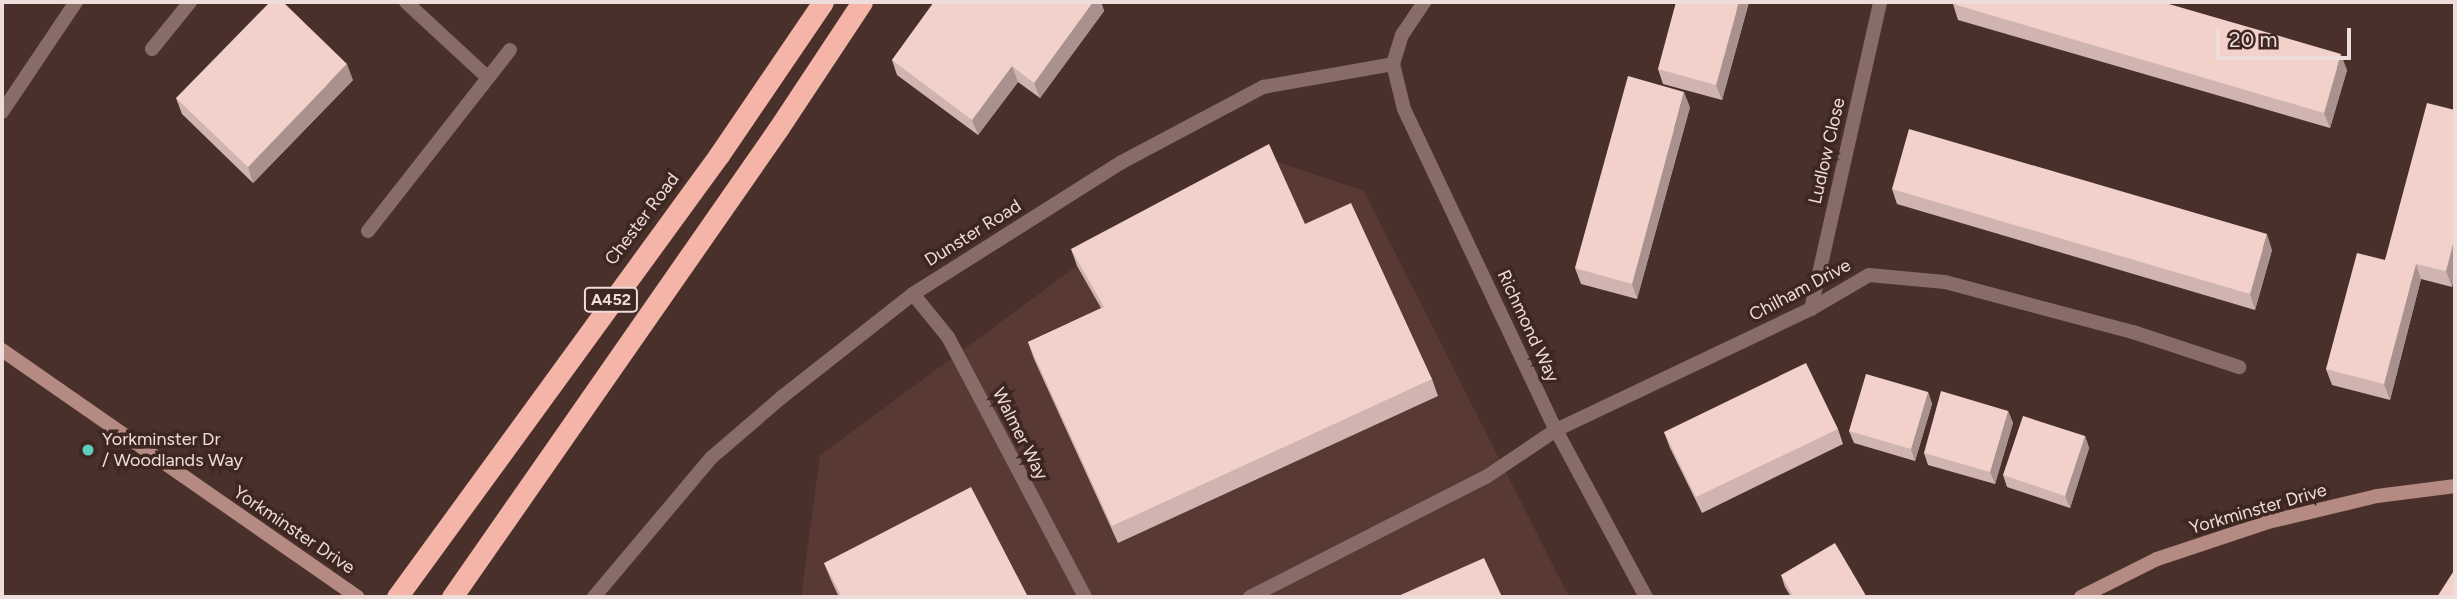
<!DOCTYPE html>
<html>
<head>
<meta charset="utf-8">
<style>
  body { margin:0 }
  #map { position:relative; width:2457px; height:599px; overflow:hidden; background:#49302b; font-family:Figtree,sans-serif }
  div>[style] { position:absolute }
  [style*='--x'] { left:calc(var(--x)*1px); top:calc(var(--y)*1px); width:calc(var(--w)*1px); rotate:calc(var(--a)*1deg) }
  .built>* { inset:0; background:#593933 }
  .lane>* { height:14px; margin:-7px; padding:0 7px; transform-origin:7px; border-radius:7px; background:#876c67 }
  .street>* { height:14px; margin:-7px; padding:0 7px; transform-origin:7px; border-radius:7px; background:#876c67 }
  .secondary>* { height:14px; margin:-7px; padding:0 7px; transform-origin:7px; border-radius:7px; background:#b48a82 }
  .highway>* { height:21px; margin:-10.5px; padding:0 10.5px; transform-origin:10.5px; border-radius:10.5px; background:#f5b4a8 }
  .wall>* { inset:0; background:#d0b4af }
  .shaded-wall>* { inset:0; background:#a9928e }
  .building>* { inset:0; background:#f2d1cb }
  .dots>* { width:19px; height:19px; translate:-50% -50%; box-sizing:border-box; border:4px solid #3e2621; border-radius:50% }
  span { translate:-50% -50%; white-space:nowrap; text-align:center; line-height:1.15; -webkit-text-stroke:7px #3e2621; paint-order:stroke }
  .shield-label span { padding:2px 5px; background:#3e2621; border:2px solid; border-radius:5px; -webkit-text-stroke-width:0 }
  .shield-label { font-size:16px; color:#eeddda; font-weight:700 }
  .street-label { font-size:18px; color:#eeddda }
  .poi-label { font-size:18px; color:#eeddda }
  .left { translate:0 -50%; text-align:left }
  .frame { position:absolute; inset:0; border:4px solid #eeddda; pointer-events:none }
  .scale { position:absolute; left:2216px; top:28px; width:135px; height:32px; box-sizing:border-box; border:4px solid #eeddda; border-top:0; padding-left:9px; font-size:21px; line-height:24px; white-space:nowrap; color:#eeddda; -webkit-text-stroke:5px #3e2621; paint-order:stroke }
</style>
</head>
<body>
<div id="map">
  <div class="built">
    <div style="clip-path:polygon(1275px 161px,1364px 191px,1569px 597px,801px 597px,820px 455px,1077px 266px)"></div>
  </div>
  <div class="lane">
    <div style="--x:152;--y:49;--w:60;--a:-51"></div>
    <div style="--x:368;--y:231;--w:230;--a:-51.9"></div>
    <div style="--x:913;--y:294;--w:55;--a:50.9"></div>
    <div style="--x:948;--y:337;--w:294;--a:62.2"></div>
    <div style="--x:1250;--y:597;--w:265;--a:-27"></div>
    <div style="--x:1486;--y:477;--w:84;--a:-33.9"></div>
  </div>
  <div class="street">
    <div style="--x:406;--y:2;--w:110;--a:42.8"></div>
    <div style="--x:1393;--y:64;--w:46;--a:76.3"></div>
    <div style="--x:1404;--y:109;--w:355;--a:64.7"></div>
    <div style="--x:1556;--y:430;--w:190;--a:61.7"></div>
    <div style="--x:1393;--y:64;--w:30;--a:-73"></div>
    <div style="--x:1402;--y:35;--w:40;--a:-56"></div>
    <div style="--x:2;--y:112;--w:133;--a:-56.1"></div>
    <div style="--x:1811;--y:309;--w:315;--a:-77.3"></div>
    <div style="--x:1556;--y:430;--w:282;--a:-25.4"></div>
    <div style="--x:1811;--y:309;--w:67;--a:-30.4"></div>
    <div style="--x:1869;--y:275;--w:76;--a:5.3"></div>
    <div style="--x:1945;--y:282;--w:195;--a:14.9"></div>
    <div style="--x:2133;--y:332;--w:112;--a:18.3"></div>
    <div style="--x:594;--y:597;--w:182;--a:-49.9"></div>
    <div style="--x:711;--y:458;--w:94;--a:-40.7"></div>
    <div style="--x:782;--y:397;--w:167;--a:-38.2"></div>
    <div style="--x:913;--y:294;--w:247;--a:-32.3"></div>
    <div style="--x:1122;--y:162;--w:160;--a:-28"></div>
    <div style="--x:1263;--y:87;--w:132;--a:-10"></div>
  </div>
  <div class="secondary">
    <div style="--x:2;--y:350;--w:433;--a:34.8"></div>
    <div style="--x:2081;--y:597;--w:85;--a:-26.6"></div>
    <div style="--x:2157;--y:559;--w:117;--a:-18.4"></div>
    <div style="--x:2268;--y:522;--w:112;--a:-13.4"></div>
    <div style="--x:2377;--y:496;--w:79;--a:-7.3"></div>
  </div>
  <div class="highway">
    <div style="--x:397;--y:597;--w:547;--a:-53.93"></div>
    <div style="--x:719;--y:155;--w:185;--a:-55.8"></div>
    <div style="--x:452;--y:597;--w:570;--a:-55.14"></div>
    <div style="--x:778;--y:129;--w:152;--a:-56.5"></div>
  </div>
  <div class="wall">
    <div style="clip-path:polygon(934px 2px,1101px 2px,1104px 11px,1040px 98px,1018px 82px,978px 135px,897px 75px,892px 60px)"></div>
    <div style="clip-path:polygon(1749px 2px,1722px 100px,1663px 84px,1658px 69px)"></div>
    <div style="clip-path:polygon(1953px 4px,2347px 70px,2330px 128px,1958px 20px)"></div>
    <div style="clip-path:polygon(353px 80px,253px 183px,182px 114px,176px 98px)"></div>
    <div style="clip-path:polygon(1690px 107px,1637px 299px,1581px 284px,1575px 268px)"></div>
    <div style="clip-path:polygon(2455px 110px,2455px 273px,2452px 287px,2421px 279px,2390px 400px,2332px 385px,2326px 369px,2385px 260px)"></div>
    <div style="clip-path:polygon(1892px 189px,2272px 250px,2255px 310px,1897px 204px)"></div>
    <div style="clip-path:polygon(1305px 224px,1432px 379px,1438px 396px,1118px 543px,1034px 359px,1028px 342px,1101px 308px,1077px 266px,1071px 249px)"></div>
    <div style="clip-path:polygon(1928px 392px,1932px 404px,1915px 461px,1854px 443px,1849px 431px)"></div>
    <div style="clip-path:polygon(2008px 411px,2013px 423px,1995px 484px,1928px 465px,1924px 453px)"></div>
    <div style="clip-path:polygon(1838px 429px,1843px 444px,1702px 513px,1670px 448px,1664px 432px)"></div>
    <div style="clip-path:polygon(2085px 436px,2089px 448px,2070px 508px,2007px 487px,2003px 475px)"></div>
    <div style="clip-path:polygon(824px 563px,1028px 597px,839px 597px,831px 580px)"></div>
    <div style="clip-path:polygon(1781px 575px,1865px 594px,1866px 597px,1791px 597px,1785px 587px)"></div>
  </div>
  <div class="shaded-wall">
    <div style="clip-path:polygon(1093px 2px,1101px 2px,1104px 11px,1040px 98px,1034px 83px)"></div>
    <div style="clip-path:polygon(1739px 2px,1749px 2px,1722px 100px,1716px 85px)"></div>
    <div style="clip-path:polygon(2341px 54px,2347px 70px,2330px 128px,2324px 113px)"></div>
    <div style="clip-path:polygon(347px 64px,353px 80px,253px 183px,248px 167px)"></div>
    <div style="clip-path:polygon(1012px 66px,1018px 82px,978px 135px,972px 120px)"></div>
    <div style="clip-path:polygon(1684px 92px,1690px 107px,1637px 299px,1632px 284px)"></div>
    <div style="clip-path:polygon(2267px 234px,2272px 250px,2255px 310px,2250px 294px)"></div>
    <div style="clip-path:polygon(2455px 236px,2455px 273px,2452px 287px,2446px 271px)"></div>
    <div style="clip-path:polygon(2416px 264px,2421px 279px,2390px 400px,2384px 384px)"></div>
    <div style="clip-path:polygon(1928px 392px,1932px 404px,1915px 461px,1911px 449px)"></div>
    <div style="clip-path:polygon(2008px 411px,2013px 423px,1995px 484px,1990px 472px)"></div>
    <div style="clip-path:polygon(2085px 436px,2089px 448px,2070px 508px,2065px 496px)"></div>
  </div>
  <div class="building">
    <div style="clip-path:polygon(270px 2px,283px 2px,347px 64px,248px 167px,176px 98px)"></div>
    <div style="clip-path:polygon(934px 2px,1093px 2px,1034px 83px,1012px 66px,972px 120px,892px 60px)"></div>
    <div style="clip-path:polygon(1676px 2px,1739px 2px,1716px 85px,1658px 69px)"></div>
    <div style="clip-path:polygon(1953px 2px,2162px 2px,2341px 54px,2324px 113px,1953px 4px)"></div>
    <div style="clip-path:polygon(1628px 76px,1684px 92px,1632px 284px,1575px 268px)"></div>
    <div style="clip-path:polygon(2427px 103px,2455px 110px,2455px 236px,2446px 271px,2416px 264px,2384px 384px,2326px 369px,2357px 253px,2385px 260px)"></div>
    <div style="clip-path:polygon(1909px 129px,2267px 234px,2250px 294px,1892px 189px)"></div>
    <div style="clip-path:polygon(1269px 144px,1305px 224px,1351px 203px,1432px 379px,1112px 526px,1028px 342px,1104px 307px,1071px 249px)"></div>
    <div style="clip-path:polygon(1806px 363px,1838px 429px,1696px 497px,1664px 432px)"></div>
    <div style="clip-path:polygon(1866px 374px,1928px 392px,1911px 449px,1849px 431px)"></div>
    <div style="clip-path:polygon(1941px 391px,2008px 411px,1990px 472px,1924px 453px)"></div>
    <div style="clip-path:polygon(2023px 416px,2085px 436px,2065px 496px,2003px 475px)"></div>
    <div style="clip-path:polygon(971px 487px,1028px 597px,842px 597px,824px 563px)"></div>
    <div style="clip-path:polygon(1835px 543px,1865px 594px,1859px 597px,1794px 597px,1781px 575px)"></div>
    <div style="clip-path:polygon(1484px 558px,1502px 597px,1396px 597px)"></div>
    <div style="clip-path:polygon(2455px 569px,2455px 597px,2437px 597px)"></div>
  </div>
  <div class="dots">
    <div style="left:88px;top:450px;background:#5ccebb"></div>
  </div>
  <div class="shield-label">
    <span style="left:611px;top:300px">A452</span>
  </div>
  <div class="street-label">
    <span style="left:1827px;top:151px;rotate:-77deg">Ludlow Close</span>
    <span style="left:642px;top:219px;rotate:-53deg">Chester Road</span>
    <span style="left:973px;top:233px;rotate:-32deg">Dunster Road</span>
    <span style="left:1800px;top:290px;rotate:-28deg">Chilham Drive</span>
    <span style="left:1528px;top:326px;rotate:65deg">Richmond Way</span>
    <span style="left:1020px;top:434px;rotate:63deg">Walmer Way</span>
    <span style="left:2258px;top:509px;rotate:-16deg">Yorkminster Drive</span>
    <span style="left:294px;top:530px;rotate:34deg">Yorkminster Drive</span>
  </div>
  <div class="poi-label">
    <span class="left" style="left:102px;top:450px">Yorkminster Dr<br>/ Woodlands Way</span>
  </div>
  <div class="frame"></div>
  <div class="scale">20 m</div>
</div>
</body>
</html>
